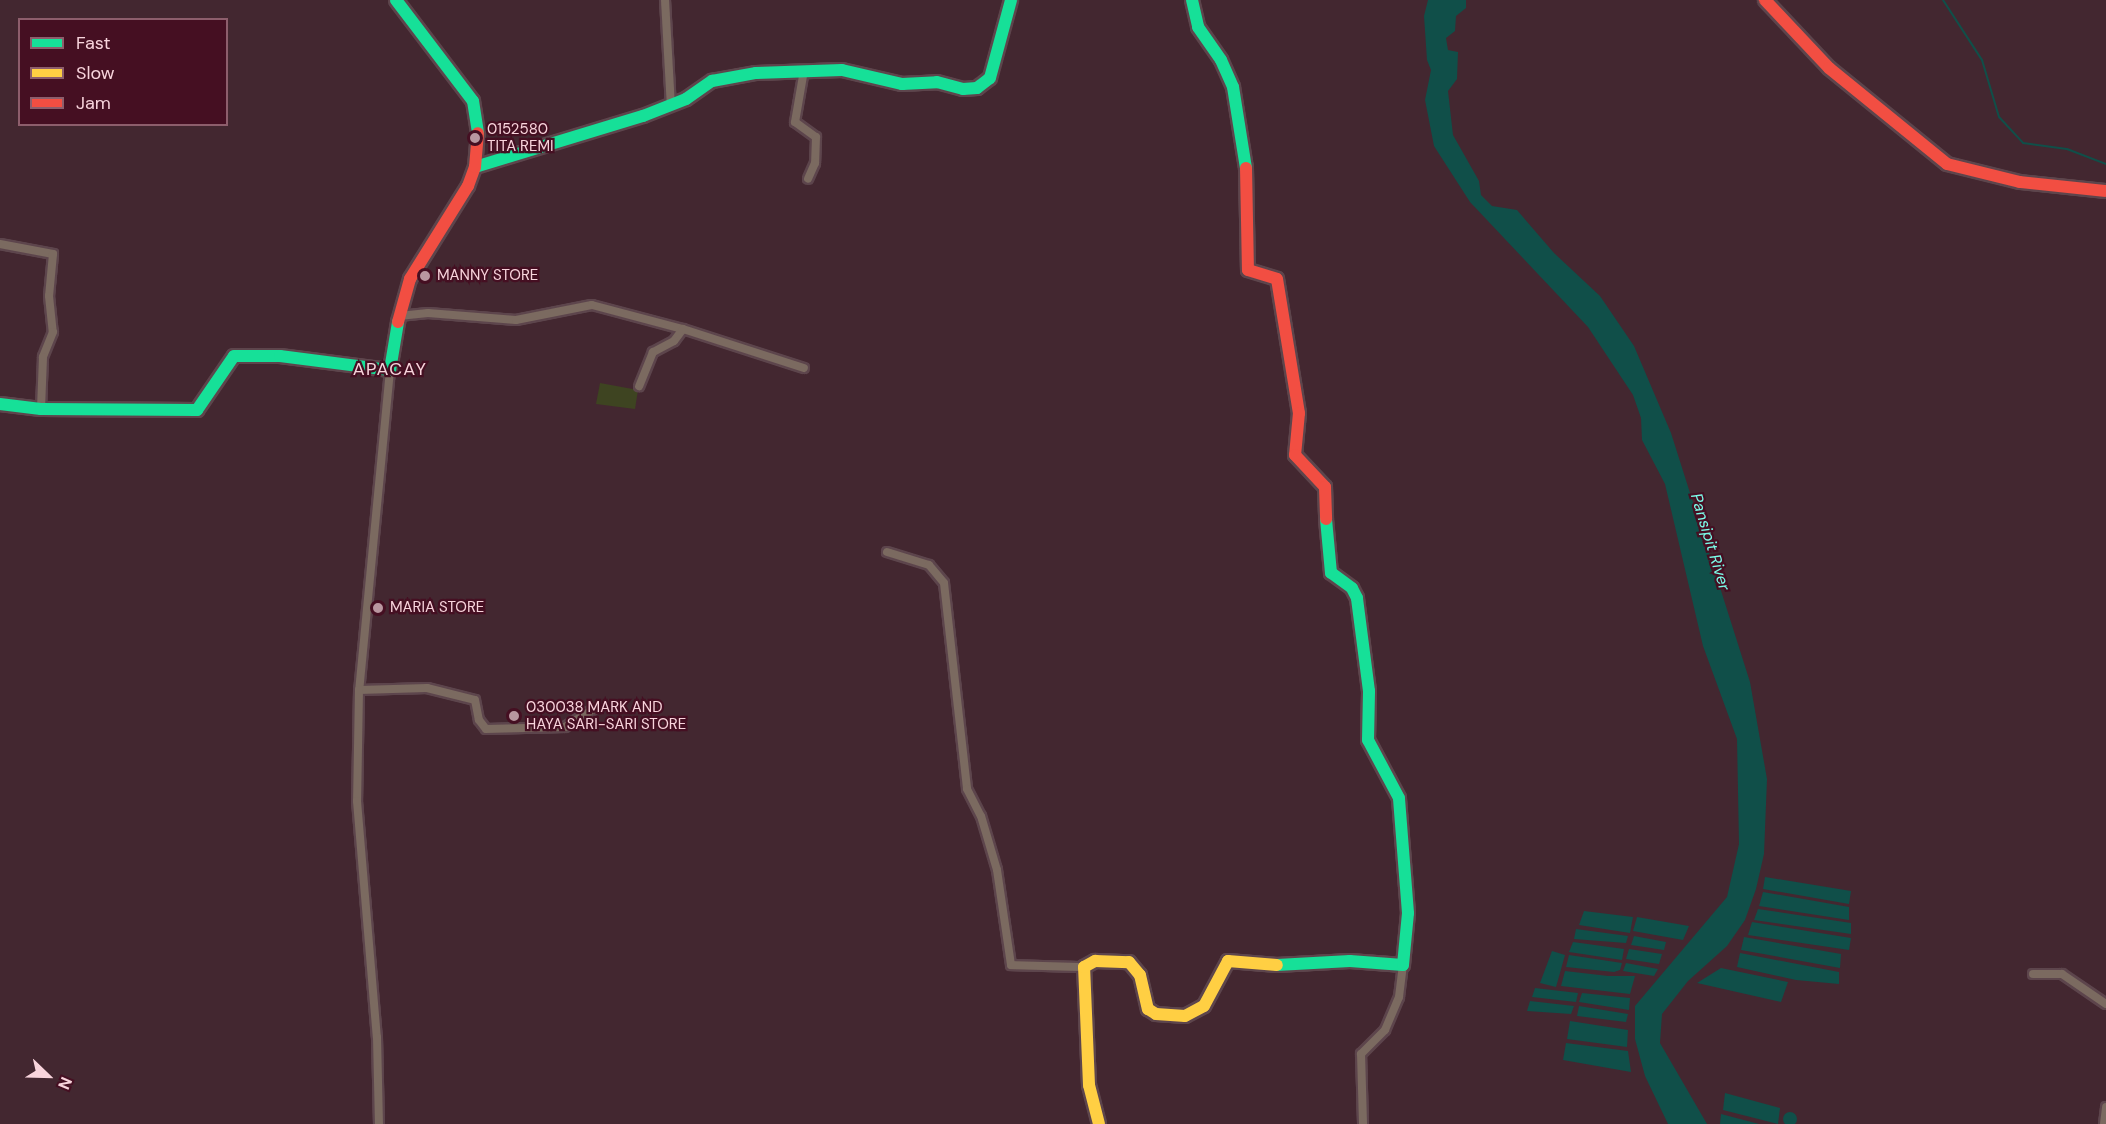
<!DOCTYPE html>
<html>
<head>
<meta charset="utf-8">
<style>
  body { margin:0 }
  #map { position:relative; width:2106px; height:1124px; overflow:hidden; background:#432730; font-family:"DM Sans",sans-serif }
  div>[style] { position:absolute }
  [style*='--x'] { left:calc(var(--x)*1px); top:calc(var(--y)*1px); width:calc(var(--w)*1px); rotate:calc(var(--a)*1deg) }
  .green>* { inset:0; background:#3e4421 }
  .water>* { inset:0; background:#104f49 }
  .round { border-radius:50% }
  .stream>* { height:2px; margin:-1px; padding:0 1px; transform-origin:1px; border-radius:1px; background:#104f49 }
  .roads { filter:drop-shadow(2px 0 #5d454c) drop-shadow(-2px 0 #5d454c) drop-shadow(0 2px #5d454c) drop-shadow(0 -2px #5d454c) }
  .street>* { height:8px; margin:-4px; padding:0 4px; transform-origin:4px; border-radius:4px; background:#7b6a60 }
  .fast>* { height:12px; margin:-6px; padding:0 6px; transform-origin:6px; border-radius:6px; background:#16e098 }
  .slow>* { height:12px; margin:-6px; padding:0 6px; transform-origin:6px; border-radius:6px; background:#ffcf43 }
  .jam>* { height:12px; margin:-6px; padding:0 6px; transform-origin:6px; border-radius:6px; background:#f24e42 }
  .dots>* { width:16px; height:16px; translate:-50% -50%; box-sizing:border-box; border:3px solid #450f22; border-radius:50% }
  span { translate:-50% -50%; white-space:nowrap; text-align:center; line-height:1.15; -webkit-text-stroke:4.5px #450f22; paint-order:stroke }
  .poi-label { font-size:15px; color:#f8d4dc }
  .left { translate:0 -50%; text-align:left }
  .water-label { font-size:16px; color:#7bfce9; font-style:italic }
  .quarter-label { font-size:18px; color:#f8d4dc; letter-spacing:1.5px }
  .legend { position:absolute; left:18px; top:18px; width:210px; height:108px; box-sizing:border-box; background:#450f22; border:2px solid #8d5e6c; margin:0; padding:8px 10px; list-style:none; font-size:18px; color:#f8d4dc }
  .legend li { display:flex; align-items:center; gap:12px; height:30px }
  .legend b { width:30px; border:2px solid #8d5e6c }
  .north { position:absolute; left:18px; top:1046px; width:60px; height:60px; -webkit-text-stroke:4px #450f22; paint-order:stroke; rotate:113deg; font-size:16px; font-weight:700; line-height:24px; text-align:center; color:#f8d4dc }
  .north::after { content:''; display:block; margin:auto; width:21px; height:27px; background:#f8d4dc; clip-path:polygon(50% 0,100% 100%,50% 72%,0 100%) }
</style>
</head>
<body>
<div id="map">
  <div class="green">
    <div style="clip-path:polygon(600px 383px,638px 390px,635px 409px,596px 404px)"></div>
  </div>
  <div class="water">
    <div style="clip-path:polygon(1428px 0,1466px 0,1466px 8px,1456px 16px,1455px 31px,1446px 38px,1448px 50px,1458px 52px,1457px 79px,1448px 91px,1453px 135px,1479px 181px,1481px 195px,1492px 206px,1517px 210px,1554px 253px,1600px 296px,1634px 346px,1671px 433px,1750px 682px,1767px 779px,1764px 854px,1756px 889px,1745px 920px,1727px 946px,1688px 981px,1662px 1014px,1660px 1043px,1707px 1124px,1668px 1124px,1645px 1076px,1635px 1039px,1635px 1006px,1727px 897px,1739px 844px,1737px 739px,1703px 646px,1665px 484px,1642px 440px,1641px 418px,1633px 395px,1588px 327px,1470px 202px,1434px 146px,1425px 100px,1431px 70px,1427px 60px,1424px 16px)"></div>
    <div style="clip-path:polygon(1765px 877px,1851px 891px,1849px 904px,1763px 889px)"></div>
    <div style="clip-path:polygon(1763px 892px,1849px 907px,1849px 920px,1759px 906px)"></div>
    <div style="clip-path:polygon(1758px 909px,1851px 923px,1851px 934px,1754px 920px)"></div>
    <div style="clip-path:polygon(1584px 911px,1633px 917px,1630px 933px,1579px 925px)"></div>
    <div style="clip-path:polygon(1637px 917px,1689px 926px,1683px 940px,1633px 931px)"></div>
    <div style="clip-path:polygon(1752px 922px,1851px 938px,1849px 950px,1748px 935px)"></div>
    <div style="clip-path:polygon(1576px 929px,1628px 936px,1626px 943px,1574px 939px)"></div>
    <div style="clip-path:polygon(1634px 936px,1666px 942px,1664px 950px,1631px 945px)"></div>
    <div style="clip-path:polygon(1744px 937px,1841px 954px,1840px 968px,1741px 950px)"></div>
    <div style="clip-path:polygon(1573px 942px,1624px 949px,1622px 960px,1569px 952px)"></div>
    <div style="clip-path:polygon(1629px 949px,1662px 954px,1659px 964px,1626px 959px)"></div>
    <div style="clip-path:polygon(1552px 951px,1565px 955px,1556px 987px,1540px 983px)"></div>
    <div style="clip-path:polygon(1740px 953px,1839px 972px,1839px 984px,1796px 980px,1737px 967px)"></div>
    <div style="clip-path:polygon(1569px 955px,1622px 963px,1620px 970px,1614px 972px,1566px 967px)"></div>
    <div style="clip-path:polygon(1626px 963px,1658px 969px,1654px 976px,1623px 971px)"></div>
    <div style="clip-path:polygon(1721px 968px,1788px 982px,1781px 1002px,1697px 983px)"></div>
    <div style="clip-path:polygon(1565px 971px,1608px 976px,1635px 976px,1630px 994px,1561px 986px)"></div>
    <div style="clip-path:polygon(1535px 988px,1578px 993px,1576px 1002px,1532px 997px)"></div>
    <div style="clip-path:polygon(1582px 993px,1630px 998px,1629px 1010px,1579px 1002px)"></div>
    <div style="clip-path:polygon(1530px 1001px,1574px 1006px,1571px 1014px,1527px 1011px)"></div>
    <div style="clip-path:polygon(1579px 1006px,1628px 1014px,1626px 1022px,1577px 1016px)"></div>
    <div style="clip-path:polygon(1570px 1021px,1628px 1030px,1627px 1047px,1567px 1039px)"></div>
    <div style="clip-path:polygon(1566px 1043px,1628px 1051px,1631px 1072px,1563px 1060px)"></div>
    <div style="clip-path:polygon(1725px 1093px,1780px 1108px,1778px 1124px,1723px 1110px)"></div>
    <div class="round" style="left:1783px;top:1112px;width:14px;height:14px"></div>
    <div style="clip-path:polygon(1721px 1114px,1759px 1124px,1720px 1124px)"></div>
  </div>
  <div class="stream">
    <div style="--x:1943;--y:0;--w:72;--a:57"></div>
    <div style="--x:1982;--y:60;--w:59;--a:73.4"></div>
    <div style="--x:1999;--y:117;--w:35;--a:47"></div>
    <div style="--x:2023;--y:143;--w:44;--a:7.8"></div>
    <div style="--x:2067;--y:149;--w:42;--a:21"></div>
  </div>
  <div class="roads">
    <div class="street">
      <div style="--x:665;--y:0;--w:106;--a:86.8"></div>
      <div style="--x:804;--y:70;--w:53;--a:99.8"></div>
      <div style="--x:795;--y:122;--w:26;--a:36"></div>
      <div style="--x:816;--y:137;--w:26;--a:92"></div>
      <div style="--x:815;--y:163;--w:17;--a:114"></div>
      <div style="--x:0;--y:244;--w:54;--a:10.7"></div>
      <div style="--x:53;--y:254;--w:42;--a:95.4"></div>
      <div style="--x:49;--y:296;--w:36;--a:84"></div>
      <div style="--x:53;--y:332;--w:27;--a:112"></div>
      <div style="--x:43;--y:357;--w:52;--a:92.2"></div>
      <div style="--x:399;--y:316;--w:29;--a:-6"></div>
      <div style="--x:428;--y:313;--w:88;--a:4.5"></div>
      <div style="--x:516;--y:320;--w:77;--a:-11.2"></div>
      <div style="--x:592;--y:305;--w:94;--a:14.8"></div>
      <div style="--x:683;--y:329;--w:15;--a:127"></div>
      <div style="--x:674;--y:341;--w:24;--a:152"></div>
      <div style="--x:653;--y:352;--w:37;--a:112"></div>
      <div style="--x:683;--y:329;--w:127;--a:17.9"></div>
      <div style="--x:390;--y:370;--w:321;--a:95.5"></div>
      <div style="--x:359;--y:690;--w:68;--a:-1.7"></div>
      <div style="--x:427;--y:688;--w:49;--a:14"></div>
      <div style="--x:475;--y:700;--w:20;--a:79"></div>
      <div style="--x:479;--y:720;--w:11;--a:52"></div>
      <div style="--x:486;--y:729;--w:79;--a:-1.5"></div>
      <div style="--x:565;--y:727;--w:34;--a:-32"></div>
      <div style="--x:887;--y:552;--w:44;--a:17.2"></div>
      <div style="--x:929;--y:565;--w:23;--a:50"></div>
      <div style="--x:944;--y:583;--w:207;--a:83.6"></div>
      <div style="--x:967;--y:789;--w:30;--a:63"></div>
      <div style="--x:981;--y:816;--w:56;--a:73.5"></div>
      <div style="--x:997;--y:870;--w:96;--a:81.6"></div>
      <div style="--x:1011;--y:965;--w:73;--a:1.6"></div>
      <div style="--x:359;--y:690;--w:111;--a:91"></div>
      <div style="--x:357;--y:801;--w:237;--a:85.2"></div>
      <div style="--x:377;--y:1037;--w:87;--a:88.7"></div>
      <div style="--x:2033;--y:974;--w:29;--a:0"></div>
      <div style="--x:2062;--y:974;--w:53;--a:34.3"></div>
      <div style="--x:1363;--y:1124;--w:70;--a:-91.6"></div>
      <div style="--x:1361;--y:1054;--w:34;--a:-45"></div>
      <div style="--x:1385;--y:1030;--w:36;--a:-67"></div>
      <div style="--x:1399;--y:997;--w:32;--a:-83"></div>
      <div style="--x:2104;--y:1124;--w:17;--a:-83"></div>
    </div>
    <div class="fast">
      <div style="--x:396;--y:0;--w:127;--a:52.7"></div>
      <div style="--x:473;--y:101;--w:32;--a:81"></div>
      <div style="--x:1192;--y:0;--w:28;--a:77"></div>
      <div style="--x:1198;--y:27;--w:40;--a:55.1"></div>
      <div style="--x:1221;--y:60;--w:30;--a:66"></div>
      <div style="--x:1233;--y:87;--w:82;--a:80.9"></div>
      <div style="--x:475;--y:167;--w:176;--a:-16.9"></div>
      <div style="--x:643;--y:116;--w:46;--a:-21.6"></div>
      <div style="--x:686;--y:99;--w:32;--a:-35"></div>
      <div style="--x:712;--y:81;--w:45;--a:-10.3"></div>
      <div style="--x:756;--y:73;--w:86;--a:-2"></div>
      <div style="--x:842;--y:70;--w:62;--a:13.1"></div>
      <div style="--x:902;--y:84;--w:35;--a:-3"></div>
      <div style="--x:937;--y:82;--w:27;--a:15"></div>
      <div style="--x:963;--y:89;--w:14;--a:-4"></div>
      <div style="--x:977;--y:88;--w:16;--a:-38"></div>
      <div style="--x:990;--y:78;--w:81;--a:-74.9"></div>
      <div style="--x:0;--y:404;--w:41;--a:7"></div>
      <div style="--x:41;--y:409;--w:156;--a:0.4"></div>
      <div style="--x:197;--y:410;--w:65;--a:-55.6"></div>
      <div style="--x:234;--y:356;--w:46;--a:0"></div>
      <div style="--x:280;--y:356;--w:111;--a:7.3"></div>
      <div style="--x:390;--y:370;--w:49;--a:-80.5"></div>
      <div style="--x:1277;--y:965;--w:73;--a:-3.1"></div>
      <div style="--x:1350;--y:961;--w:53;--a:4.3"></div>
      <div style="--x:1403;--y:965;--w:52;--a:-84.5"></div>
      <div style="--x:1408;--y:913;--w:115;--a:-94.5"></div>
      <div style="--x:1399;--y:798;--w:66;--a:-118.1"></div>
      <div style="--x:1368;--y:740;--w:49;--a:-88.8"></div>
      <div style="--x:1369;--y:691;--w:94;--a:-97.4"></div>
      <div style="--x:1357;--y:598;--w:11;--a:-117"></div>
      <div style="--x:1352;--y:588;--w:26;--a:-144"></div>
      <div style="--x:1331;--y:573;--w:54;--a:-95.3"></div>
    </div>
    <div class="slow">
      <div style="--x:1099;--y:1124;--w:40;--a:-104.4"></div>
      <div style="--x:1089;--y:1085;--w:118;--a:-92.4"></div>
      <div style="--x:1084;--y:967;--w:13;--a:-29"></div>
      <div style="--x:1095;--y:961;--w:34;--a:2"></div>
      <div style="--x:1129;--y:962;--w:17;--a:50"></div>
      <div style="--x:1140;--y:975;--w:35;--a:77"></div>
      <div style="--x:1148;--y:1009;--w:9;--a:32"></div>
      <div style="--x:1156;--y:1014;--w:29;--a:4"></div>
      <div style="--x:1185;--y:1016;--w:21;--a:-28"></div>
      <div style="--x:1204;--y:1006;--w:51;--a:-61.9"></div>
      <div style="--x:1228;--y:961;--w:49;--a:4.7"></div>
    </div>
    <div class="jam">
      <div style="--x:1765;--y:0;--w:93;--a:46.7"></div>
      <div style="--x:1829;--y:68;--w:152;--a:39.1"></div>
      <div style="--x:1947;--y:164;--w:75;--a:13.9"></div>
      <div style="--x:2020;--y:182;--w:86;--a:6"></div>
      <div style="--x:1246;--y:168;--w:102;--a:88.9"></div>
      <div style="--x:1248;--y:270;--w:30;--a:17"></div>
      <div style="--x:1277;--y:279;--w:136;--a:80.7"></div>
      <div style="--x:1299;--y:413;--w:42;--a:95.4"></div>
      <div style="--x:1295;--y:455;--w:44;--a:46.8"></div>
      <div style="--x:1325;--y:487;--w:32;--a:88"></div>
      <div style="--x:398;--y:322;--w:45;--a:-74.4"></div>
      <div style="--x:410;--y:279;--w:110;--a:-58.1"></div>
      <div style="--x:468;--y:186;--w:20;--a:-70"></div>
      <div style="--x:475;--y:167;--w:34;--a:-85"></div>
    </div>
  </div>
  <div class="dots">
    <div style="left:475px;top:138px;background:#b997a0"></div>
    <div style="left:425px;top:276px;background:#b997a0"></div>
    <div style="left:378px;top:608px;background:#b997a0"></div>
    <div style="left:514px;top:716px;background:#b997a0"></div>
  </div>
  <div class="poi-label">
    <span class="left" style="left:487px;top:138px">0152580<br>TITA REMI</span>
    <span class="left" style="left:437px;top:276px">MANNY STORE</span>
    <span class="left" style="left:390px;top:608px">MARIA STORE</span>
    <span class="left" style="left:526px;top:716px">030038 MARK AND<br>HAYA SARI-SARI STORE</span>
  </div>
  <div class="water-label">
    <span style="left:1710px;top:542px;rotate:73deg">Pansipit River</span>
  </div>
  <div class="quarter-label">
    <span style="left:390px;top:369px">APACAY</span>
  </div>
  <ul class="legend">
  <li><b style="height:8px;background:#16e098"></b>Fast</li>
  <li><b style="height:8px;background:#ffcf43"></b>Slow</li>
  <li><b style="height:8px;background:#f24e42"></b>Jam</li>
  </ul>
  <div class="north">N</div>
</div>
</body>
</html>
